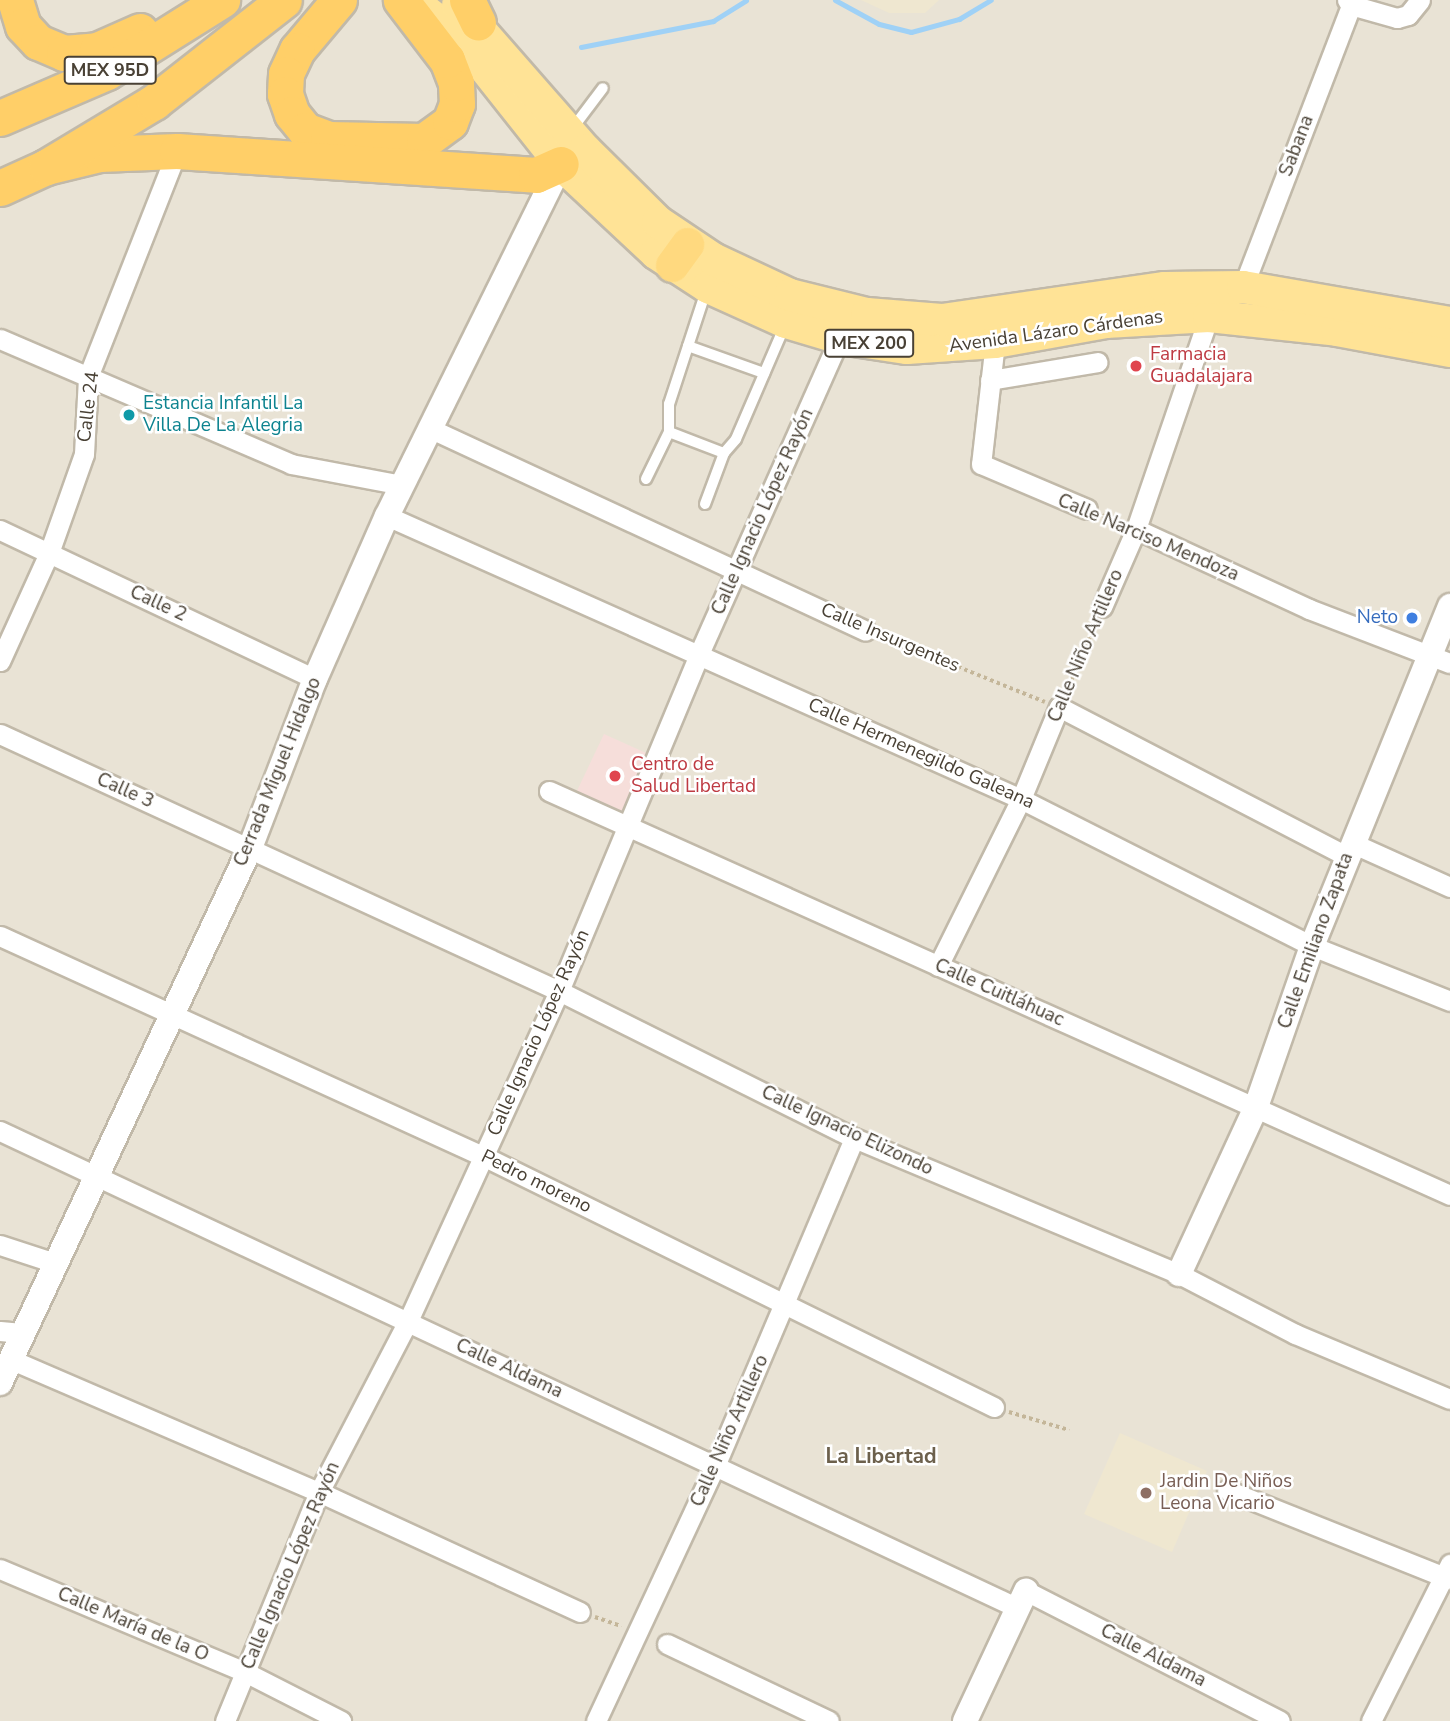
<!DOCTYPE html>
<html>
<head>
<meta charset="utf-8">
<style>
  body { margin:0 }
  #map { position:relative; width:1450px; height:1721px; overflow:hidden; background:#f5f1e7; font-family:"Nunito Sans",sans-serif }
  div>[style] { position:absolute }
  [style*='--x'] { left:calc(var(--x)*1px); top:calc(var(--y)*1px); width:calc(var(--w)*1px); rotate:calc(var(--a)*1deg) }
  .residential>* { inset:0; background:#e9e3d5 }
  .education>* { inset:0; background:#efe7d0 }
  .medical>* { inset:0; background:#f6deda }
  .stream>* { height:5px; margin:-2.5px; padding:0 2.5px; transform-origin:2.5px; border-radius:2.5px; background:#9fd1f6 }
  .path>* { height:3.5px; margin-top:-1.75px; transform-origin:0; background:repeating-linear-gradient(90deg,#c4b699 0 3.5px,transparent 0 7px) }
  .roads { filter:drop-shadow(2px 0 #c1b9a9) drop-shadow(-2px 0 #c1b9a9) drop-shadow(0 2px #c1b9a9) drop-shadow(0 -2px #c1b9a9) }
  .service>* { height:10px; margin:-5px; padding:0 5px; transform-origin:5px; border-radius:5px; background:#fff }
  .minor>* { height:19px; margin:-9.5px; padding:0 9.5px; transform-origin:9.5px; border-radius:9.5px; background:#fff }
  .tertiary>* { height:24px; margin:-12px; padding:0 12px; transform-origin:12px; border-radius:12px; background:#fff }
  .primary>* { height:32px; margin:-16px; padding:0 16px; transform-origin:16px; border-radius:16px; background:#ffe396 }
  .trunk>* { height:33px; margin:-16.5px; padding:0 16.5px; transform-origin:16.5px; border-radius:16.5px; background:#ffd97f }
  .motorway>* { height:35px; margin:-17.5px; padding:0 17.5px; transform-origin:17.5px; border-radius:17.5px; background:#ffcf68 }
  .dots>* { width:19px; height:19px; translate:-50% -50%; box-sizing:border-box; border:4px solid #fff; border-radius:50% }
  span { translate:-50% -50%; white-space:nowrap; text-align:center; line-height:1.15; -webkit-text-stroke:5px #fff; paint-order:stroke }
  .shield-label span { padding:2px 5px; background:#fff; border:2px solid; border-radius:5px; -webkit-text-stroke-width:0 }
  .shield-label { font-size:18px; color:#494135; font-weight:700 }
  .street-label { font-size:19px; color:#494135 }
  .health-label { font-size:19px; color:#be3a42 }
  .left { translate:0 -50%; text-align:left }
  .culture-label { font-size:19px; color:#0d838f }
  .shop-label { font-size:19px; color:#366cbe }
  .right { translate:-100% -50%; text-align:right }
  .education-label { font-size:19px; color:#785e54 }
  .neighbourhood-label { font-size:21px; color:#6c604c; font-weight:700 }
</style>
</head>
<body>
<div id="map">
  <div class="residential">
    <div style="clip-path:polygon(0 0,1450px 0,1450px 1721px,0 1721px)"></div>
  </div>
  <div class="education">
    <div style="clip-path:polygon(861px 0,939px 0,925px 13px,889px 13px)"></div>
    <div style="clip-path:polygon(1120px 1433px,1207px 1471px,1172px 1552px,1084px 1514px)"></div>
  </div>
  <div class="medical">
    <div style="clip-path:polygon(604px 734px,655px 757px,627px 819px,575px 795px)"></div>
  </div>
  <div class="stream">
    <div style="--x:835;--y:0;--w:50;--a:28.6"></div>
    <div style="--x:879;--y:24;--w:33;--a:14"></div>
    <div style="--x:911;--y:32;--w:50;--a:-15.2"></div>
    <div style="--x:959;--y:19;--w:37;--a:-31"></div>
    <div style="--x:581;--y:47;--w:135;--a:-11.1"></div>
    <div style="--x:713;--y:21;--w:39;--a:-32"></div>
  </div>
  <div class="path">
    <div style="--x:1102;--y:515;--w:21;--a:23"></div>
    <div style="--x:880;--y:635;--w:178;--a:22.1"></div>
    <div style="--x:1066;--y:692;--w:76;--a:-66.8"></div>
    <div style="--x:1009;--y:1412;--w:63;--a:16.7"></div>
    <div style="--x:595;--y:1617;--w:28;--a:19"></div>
  </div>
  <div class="roads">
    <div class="service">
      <div style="--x:572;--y:129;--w:51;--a:-52.9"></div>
      <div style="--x:706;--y:291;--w:119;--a:108.1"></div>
      <div style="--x:669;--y:404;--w:28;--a:90"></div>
      <div style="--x:669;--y:432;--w:59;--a:20.9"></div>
      <div style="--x:724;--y:453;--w:18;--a:-49"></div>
      <div style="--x:736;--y:439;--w:124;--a:-66.7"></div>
      <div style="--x:688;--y:346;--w:81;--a:19.6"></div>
      <div style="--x:646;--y:479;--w:52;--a:-63.9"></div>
      <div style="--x:705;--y:504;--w:54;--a:-69.6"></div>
    </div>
    <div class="minor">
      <div style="--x:1347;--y:0;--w:6;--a:51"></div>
      <div style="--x:1351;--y:5;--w:48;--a:15.8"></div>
      <div style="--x:1397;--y:18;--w:11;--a:-15"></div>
      <div style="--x:1408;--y:15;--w:19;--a:-51"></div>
      <div style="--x:1243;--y:287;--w:302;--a:-69"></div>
      <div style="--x:0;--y:339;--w:317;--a:23.2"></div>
      <div style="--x:291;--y:464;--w:113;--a:10.7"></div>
      <div style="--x:995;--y:342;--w:123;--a:96.5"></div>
      <div style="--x:981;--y:464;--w:115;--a:23"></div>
      <div style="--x:990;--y:380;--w:109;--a:-9.5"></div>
      <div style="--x:429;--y:428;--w:481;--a:24.9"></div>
      <div style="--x:387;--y:516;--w:694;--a:24.05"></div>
      <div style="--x:1021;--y:799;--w:326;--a:26.8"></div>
      <div style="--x:1312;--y:946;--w:149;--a:21.7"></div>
      <div style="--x:1136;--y:529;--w:191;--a:24.8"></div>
      <div style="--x:1309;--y:609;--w:151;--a:21"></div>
      <div style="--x:0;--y:530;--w:348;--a:25.3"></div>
      <div style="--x:1102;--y:607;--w:85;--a:-66.4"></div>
      <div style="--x:1136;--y:529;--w:225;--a:-71.1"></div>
      <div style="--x:0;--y:661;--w:119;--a:-65.6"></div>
      <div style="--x:49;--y:553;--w:105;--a:-70.5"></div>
      <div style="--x:84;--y:454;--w:77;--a:-87"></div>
      <div style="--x:88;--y:377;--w:243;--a:-68.5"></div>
      <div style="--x:0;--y:734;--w:615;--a:24.69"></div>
      <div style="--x:559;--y:991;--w:330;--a:26.5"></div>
      <div style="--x:854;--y:1138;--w:352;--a:22.7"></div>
      <div style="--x:1179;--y:1274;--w:131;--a:27.3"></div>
      <div style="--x:1295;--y:1334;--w:168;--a:22.8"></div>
      <div style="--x:549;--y:791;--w:987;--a:24.15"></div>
      <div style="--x:1352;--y:843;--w:107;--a:24.2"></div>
      <div style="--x:0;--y:936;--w:533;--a:24.5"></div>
      <div style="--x:485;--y:1157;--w:567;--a:26.16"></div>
      <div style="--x:938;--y:966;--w:186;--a:-63.6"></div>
      <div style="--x:1021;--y:799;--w:100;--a:-67.6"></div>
      <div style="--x:1059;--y:707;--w:324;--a:27.4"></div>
      <div style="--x:0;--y:1131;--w:1124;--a:25.11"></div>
      <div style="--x:0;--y:1245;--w:58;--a:18.1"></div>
      <div style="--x:0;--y:1331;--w:22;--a:5"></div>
      <div style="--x:12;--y:1360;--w:334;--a:23.3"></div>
      <div style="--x:319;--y:1492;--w:287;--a:24.7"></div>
      <div style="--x:1227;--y:1490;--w:240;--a:21.8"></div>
      <div style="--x:0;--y:1569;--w:266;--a:22.8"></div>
      <div style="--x:245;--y:1672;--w:108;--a:27"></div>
      <div style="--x:1026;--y:1591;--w:285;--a:27.1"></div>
      <div style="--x:667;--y:1644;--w:179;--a:25.4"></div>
      <div style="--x:225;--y:1721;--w:248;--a:-67.7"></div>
      <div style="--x:319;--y:1492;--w:193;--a:-62.5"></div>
      <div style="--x:408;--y:1321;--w:363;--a:-65.4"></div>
      <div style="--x:559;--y:991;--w:365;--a:-67.4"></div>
      <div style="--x:699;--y:654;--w:346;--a:-66"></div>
      <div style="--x:596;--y:1721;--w:281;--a:-65"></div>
      <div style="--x:715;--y:1466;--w:356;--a:-67"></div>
      <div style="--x:1371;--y:1721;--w:176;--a:-63.3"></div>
    </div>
    <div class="tertiary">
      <div style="--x:1179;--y:1274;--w:184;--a:-65.2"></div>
      <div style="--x:1256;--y:1107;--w:170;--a:-70.8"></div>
      <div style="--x:1312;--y:946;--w:367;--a:-67.9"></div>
      <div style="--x:0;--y:1383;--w:591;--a:-64.95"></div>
      <div style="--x:250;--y:848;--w:181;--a:-69"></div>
      <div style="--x:315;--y:679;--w:178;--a:-66.2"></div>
      <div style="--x:387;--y:516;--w:393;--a:-63.7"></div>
      <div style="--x:965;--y:1721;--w:144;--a:-64.9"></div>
    </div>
    <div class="primary">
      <div style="--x:412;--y:0;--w:68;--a:39.1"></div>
      <div style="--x:465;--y:43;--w:154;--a:51.6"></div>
      <div style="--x:561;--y:164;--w:130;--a:43.1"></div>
      <div style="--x:656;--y:253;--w:62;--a:33.2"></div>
      <div style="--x:708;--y:287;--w:85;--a:24.2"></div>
      <div style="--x:786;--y:322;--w:56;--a:16.5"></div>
      <div style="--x:840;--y:338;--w:68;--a:8.5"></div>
      <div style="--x:907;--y:348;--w:88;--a:-3.9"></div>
      <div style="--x:995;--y:342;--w:113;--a:-10.2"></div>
      <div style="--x:1106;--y:322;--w:103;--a:-3.3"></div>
      <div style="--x:1209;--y:316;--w:129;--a:6.2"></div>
      <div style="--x:1337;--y:330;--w:115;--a:10.5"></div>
      <div style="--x:458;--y:5;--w:193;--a:48.8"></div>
      <div style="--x:585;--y:150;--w:103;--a:44.6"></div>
      <div style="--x:658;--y:222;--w:66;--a:33.9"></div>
      <div style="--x:713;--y:259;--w:85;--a:25.1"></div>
      <div style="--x:790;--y:295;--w:79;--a:13.9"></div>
      <div style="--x:867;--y:314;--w:75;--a:4.6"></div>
      <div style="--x:942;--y:320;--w:225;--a:-8.2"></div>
      <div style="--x:1165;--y:288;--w:78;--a:-0.7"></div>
      <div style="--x:1243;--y:287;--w:210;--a:9.9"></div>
    </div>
    <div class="trunk">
      <div style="--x:672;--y:265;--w:26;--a:-54"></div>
    </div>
    <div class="motorway">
      <div style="--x:15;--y:0;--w:27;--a:73"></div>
      <div style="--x:23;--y:26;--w:22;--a:47"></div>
      <div style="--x:38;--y:42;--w:28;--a:23"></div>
      <div style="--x:64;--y:53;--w:33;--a:-5"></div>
      <div style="--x:97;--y:50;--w:47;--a:-23.8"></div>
      <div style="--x:339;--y:0;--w:65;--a:130"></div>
      <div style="--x:297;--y:50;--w:26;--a:115"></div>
      <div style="--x:286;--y:74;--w:20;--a:93"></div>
      <div style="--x:285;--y:94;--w:21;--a:71"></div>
      <div style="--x:292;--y:114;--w:21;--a:51"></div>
      <div style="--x:305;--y:130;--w:25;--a:21"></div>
      <div style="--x:328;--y:139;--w:96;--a:1.2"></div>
      <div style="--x:424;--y:141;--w:32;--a:-36"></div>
      <div style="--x:450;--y:122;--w:19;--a:-69"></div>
      <div style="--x:457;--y:104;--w:21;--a:-93"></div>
      <div style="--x:456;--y:83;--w:25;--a:-111"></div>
      <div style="--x:447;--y:60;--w:76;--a:-127.5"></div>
      <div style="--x:467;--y:0;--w:25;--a:64"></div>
      <div style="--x:0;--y:118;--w:116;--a:-23.3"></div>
      <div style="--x:107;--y:72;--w:136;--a:-32.1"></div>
      <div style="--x:46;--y:167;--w:55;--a:-13.8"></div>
      <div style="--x:99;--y:154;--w:78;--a:-2.2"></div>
      <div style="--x:177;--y:151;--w:360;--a:3.8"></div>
      <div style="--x:536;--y:175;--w:27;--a:-24"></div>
      <div style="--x:0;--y:188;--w:51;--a:-24.5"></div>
      <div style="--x:46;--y:167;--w:126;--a:-31"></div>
      <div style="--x:154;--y:102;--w:165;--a:-38.1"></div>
    </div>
  </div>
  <div class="dots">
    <div style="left:1136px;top:366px;background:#e0444e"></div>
    <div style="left:129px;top:415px;background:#0f9aa8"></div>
    <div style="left:1412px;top:618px;background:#3f7fe0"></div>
    <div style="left:615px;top:776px;background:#e0444e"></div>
    <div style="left:1146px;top:1493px;background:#8d6e63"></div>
  </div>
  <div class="shield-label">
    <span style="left:110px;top:70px">MEX 95D</span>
    <span style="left:869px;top:343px">MEX 200</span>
  </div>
  <div class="street-label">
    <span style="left:1297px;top:146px;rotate:-69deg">Sabana</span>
    <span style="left:1056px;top:332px;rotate:-8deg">Avenida Lázaro Cárdenas</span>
    <span style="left:89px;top:407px;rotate:-83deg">Calle 24</span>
    <span style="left:763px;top:512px;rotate:-66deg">Calle Ignacio López Rayón</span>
    <span style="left:1148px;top:538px;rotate:23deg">Calle Narciso Mendoza</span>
    <span style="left:158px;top:604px;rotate:25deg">Calle 2</span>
    <span style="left:890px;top:638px;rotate:23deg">Calle Insurgentes</span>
    <span style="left:1086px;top:646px;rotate:-67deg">Calle Niño Artillero</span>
    <span style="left:921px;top:754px;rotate:24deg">Calle Hermenegildo Galeana</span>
    <span style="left:278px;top:772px;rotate:-68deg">Cerrada Miguel Hidalgo</span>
    <span style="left:125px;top:791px;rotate:24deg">Calle 3</span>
    <span style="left:1316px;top:941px;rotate:-70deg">Calle Emiliano Zapata</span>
    <span style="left:999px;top:993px;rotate:24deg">Calle Cuitláhuac</span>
    <span style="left:539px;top:1033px;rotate:-66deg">Calle Ignacio López Rayón</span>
    <span style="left:847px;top:1131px;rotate:25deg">Calle Ignacio Elizondo</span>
    <span style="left:536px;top:1182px;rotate:26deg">Pedro moreno</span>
    <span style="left:509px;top:1369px;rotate:25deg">Calle Aldama</span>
    <span style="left:730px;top:1431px;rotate:-66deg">Calle Niño Artillero</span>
    <span style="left:291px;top:1566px;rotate:-67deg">Calle Ignacio López Rayón</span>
    <span style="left:133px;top:1625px;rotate:23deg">Calle María de la O</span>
    <span style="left:1153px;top:1656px;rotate:27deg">Calle Aldama</span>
  </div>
  <div class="health-label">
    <span class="left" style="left:1150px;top:366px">Farmacia<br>Guadalajara</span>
    <span class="left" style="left:631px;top:776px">Centro de<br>Salud Libertad</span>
  </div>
  <div class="culture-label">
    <span class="left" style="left:143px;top:415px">Estancia Infantil La<br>Villa De La Alegria</span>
  </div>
  <div class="shop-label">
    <span class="right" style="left:1398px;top:618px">Neto</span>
  </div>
  <div class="education-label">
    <span class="left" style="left:1160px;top:1493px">Jardin De Niños<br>Leona Vicario</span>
  </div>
  <div class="neighbourhood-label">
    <span style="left:881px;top:1456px">La Libertad</span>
  </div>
</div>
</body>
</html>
